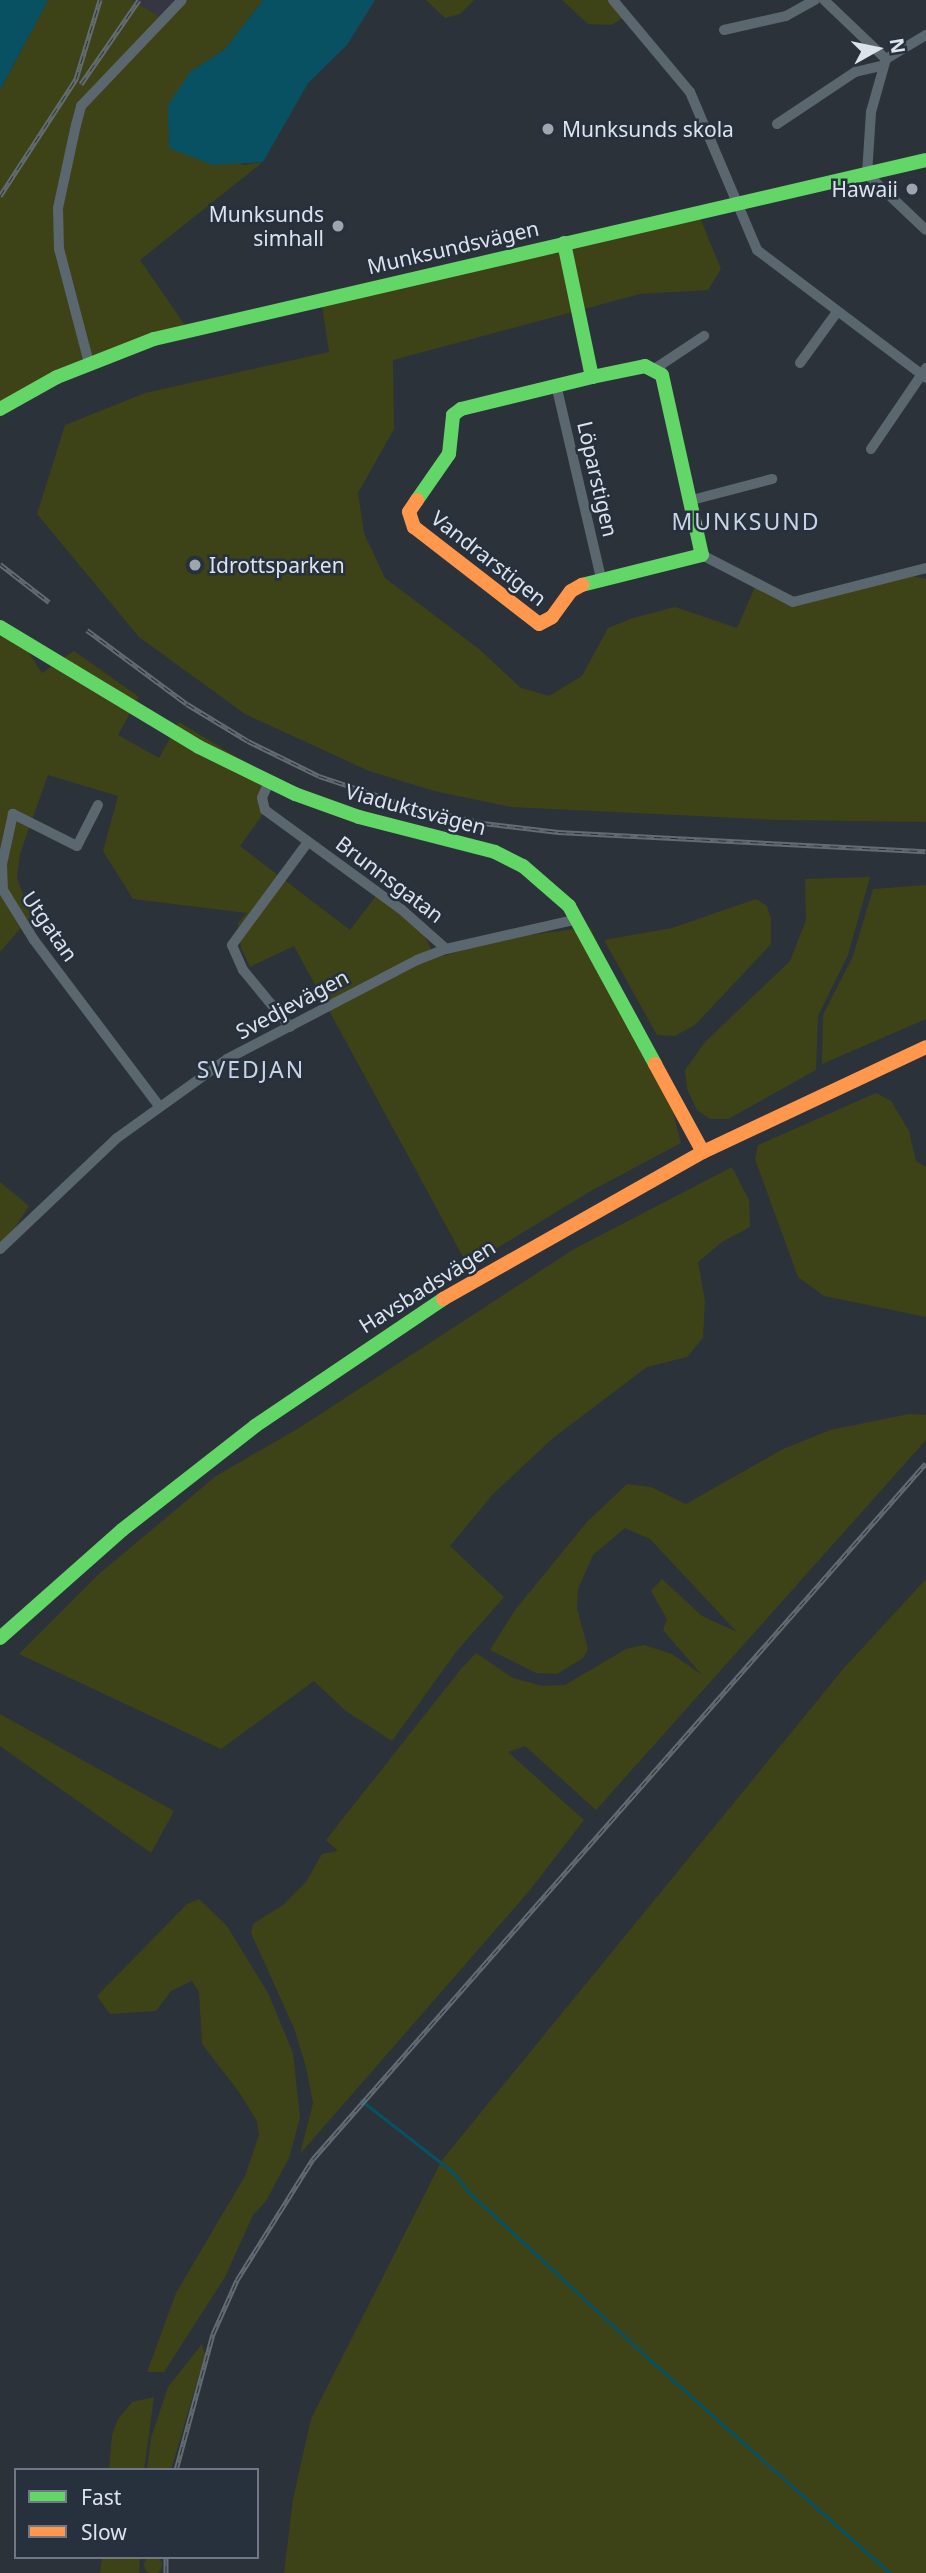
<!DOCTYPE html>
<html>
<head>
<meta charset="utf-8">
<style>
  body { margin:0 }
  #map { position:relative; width:926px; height:2573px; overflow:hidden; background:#2c3239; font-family:"Noto Sans",sans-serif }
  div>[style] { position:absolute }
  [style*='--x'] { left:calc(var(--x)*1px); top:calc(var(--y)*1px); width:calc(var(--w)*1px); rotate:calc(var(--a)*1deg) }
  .industrial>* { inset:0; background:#363544 }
  .green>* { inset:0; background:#3e4217 }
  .round { border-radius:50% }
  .water>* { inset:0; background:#075163 }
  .stream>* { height:2.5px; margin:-1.25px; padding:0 1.25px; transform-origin:1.25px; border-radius:1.25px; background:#075163 }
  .street>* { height:10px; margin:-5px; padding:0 5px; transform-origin:5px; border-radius:5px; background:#5a676e }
  .fast>* { height:14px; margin:-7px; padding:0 7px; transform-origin:7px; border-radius:7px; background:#63d668 }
  .slow>* { height:14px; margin:-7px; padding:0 7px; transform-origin:7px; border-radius:7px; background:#ff974d }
  .rail>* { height:5px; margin-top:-2.5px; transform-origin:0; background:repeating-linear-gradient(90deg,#27313e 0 8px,#636c72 0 16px); box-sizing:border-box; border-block:2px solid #636c72 }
  .dots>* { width:19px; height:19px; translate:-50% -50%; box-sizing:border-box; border:4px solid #27313e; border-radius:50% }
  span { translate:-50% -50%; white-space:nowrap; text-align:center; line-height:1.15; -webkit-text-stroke:5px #27313e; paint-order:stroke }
  .poi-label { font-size:21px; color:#dce3ec }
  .left { translate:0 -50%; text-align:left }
  .right { translate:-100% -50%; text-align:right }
  .street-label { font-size:21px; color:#dce3ec }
  .neighbourhood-label { font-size:23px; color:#c8d4e6; letter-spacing:2px }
  .legend { position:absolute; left:14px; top:2468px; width:245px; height:91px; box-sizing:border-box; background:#27313e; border:2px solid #6f7884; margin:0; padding:9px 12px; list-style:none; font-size:21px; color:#dce3ec }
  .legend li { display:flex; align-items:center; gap:14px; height:35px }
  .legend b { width:35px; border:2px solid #6f7884 }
  .north { position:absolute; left:842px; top:14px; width:70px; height:70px; -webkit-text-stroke:5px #27313e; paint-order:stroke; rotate:81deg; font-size:19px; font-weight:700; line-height:28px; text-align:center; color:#dce3ec }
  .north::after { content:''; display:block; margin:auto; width:24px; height:32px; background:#dce3ec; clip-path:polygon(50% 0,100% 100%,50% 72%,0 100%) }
</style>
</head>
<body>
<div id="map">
  <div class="industrial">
    <div style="clip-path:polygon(131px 0,174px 0,162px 18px)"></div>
  </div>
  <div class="green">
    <div style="clip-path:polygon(48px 0,131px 0,166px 20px,184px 0,263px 0,225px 49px,190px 72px,242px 165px,263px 162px,140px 260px,187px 328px,84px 358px,0 405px,0 90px)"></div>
    <div style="clip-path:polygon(426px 0,474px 0,460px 14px,445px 18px)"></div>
    <div style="clip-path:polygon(562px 0,613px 0,627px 16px,611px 25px,588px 24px)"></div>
    <div style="clip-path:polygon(696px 208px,721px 269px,708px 290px,640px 294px,393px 360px,394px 429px,358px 493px,364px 533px,385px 578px,479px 649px,521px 688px,549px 696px,582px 676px,608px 628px,633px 618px,675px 607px,737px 628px,755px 587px,771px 594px,814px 598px,912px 576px,926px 579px,926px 822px,778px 820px,511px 807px,434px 791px,369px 771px,245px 714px,139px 637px,37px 514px,65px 425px,145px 393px,329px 352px,322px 306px)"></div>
    <div style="clip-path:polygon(0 631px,22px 643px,42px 673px,74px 651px,139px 697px,118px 735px,159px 758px,179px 722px,266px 775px,268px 807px,240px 846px,350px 930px,379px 892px,423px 933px,436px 958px,501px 939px,590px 927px,668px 1093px,681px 1143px,589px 1192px,468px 1266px,294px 946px,250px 967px,241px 948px,238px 923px,247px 913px,133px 899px,103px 851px,118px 796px,48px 775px,20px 854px,17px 878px,31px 916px,0 952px)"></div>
    <div style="clip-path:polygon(870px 877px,848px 955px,818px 1016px,816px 1070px,728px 1119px,710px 1119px,697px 1110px,687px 1089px,685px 1070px,705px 1042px,790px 961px,806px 920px,805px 879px)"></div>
    <div style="clip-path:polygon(926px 885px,926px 1019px,822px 1064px,823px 1015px,853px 956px,873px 889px)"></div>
    <div style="clip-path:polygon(756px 899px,767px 906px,771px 919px,771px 944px,695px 1025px,675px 1036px,657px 1035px,604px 940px,672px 928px)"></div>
    <div style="clip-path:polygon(876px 1093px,891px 1101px,909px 1131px,916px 1161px,926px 1167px,926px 1317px,824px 1296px,798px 1277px,755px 1159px,758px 1145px)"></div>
    <div style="clip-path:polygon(732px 1167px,749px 1200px,750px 1227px,722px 1242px,698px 1262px,705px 1301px,703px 1338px,687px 1357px,647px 1367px,553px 1438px,493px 1494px,450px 1546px,504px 1597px,456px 1652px,392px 1741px,346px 1711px,314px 1681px,221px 1749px,19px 1654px,100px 1573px,216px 1476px,299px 1428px,574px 1249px)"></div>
    <div style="clip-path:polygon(0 1182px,29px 1206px,0 1251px)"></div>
    <div style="clip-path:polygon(909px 1414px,926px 1415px,926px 1440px,596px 1810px,525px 1746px,508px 1752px,584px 1820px,530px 1890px,300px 2154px,313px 2103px,306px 2067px,294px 2028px,251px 1933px,253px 1924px,283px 1905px,306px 1882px,322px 1854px,338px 1851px,326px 1840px,461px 1669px,476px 1653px,513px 1678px,542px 1686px,565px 1685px,626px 1649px,644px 1645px,672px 1654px,702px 1675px,663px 1630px,667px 1619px,651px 1591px,662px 1579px,702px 1616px,737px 1632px,650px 1539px,625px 1528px,593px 1555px,578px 1589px,577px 1608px,588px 1649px,583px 1658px,557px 1674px,536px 1673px,490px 1650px,515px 1610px,587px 1522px,627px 1484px,651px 1487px,686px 1504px,783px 1449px,830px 1430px)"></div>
    <div style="clip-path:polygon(926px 1579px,926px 2573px,284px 2573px,293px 2499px,311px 2419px,442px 2160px,844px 1668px)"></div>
    <div style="clip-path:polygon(0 1714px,174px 1811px,151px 1853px,0 1746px)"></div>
    <div style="clip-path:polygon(199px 1899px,227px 1926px,268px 1993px,293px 2053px,300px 2118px,289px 2158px,266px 2201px,253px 2215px,225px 2277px,164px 2372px,147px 2372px,176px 2293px,245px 2176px,259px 2135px,257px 2121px,239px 2092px,202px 2044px,199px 1992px,192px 1981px,171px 1991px,156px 2011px,110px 2014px,97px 1996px,187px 1904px)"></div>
    <div style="clip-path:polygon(202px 2344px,205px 2355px,171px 2470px,147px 2470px,151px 2438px,168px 2387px)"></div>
    <div style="clip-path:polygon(154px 2397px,144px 2470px,109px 2470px,112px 2435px,118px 2419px,132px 2402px)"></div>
    <div class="round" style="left:144px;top:2556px;width:18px;height:18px"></div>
    <div style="clip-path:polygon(102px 2557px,140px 2557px,139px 2573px,100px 2573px)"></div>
  </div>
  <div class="water">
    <div style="clip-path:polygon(0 0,48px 0,0 90px)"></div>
    <div style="clip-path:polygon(263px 0,375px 0,347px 45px,308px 83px,263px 162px,213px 165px,169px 148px,168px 105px,190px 72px,225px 49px)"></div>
  </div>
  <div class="stream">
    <div style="--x:361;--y:2100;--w:117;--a:38"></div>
    <div style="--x:453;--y:2172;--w:27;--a:51"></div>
    <div style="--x:470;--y:2193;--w:253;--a:42.8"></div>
    <div style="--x:656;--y:2365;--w:313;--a:41.6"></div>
  </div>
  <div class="street">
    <div style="--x:613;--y:0;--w:120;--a:50.1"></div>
    <div style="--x:690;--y:92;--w:172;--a:67"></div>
    <div style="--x:757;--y:250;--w:212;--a:37.1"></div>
    <div style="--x:824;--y:0;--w:86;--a:43.6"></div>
    <div style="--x:886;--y:59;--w:55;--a:105.8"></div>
    <div style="--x:871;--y:112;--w:62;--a:93.7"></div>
    <div style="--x:867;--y:174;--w:81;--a:43.5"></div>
    <div style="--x:724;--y:30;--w:64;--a:-12.7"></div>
    <div style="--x:786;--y:16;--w:33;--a:-29"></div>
    <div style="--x:886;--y:59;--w:47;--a:-31"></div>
    <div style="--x:777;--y:124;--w:94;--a:-33.7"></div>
    <div style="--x:855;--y:72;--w:27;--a:-13"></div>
    <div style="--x:89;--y:363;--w:118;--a:-104.7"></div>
    <div style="--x:59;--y:249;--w:41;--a:-91.4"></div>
    <div style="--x:58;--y:208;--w:85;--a:-77.8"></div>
    <div style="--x:76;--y:125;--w:20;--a:-75"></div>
    <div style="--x:81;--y:106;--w:146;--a:-46.4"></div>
    <div style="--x:800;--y:363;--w:63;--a:-54"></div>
    <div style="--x:656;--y:368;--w:58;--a:-33.7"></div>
    <div style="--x:557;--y:389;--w:194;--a:76.9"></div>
    <div style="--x:871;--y:449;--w:98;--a:-55.8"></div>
    <div style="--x:692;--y:500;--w:83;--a:-14.7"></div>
    <div style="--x:702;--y:555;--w:102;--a:27.3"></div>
    <div style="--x:793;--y:602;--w:137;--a:-14.3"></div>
    <div style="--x:269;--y:782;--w:17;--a:114"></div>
    <div style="--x:262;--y:798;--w:12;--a:76"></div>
    <div style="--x:265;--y:810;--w:168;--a:36.1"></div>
    <div style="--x:401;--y:909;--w:60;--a:41.6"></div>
    <div style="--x:98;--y:805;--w:46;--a:117.1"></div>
    <div style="--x:77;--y:846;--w:72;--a:-153.4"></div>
    <div style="--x:13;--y:814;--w:51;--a:102.4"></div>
    <div style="--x:2;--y:864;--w:26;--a:88"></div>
    <div style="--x:3;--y:890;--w:59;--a:58.2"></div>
    <div style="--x:34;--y:940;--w:208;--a:53"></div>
    <div style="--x:290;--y:1027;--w:74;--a:-129.5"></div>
    <div style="--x:243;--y:970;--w:27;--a:-114"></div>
    <div style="--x:232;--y:945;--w:128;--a:-53.6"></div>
    <div style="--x:0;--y:1249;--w:161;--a:-43.5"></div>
    <div style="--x:117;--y:1138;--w:135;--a:-35.7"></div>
    <div style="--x:227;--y:1059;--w:214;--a:-27.5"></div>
    <div style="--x:417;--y:960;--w:31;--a:-21"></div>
    <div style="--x:446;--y:949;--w:135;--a:-12.8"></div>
  </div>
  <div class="fast">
    <div style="--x:564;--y:243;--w:137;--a:78.2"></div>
    <div style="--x:592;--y:377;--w:54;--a:-11.7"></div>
    <div style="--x:645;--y:366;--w:19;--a:28"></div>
    <div style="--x:662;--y:375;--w:184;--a:77.5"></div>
    <div style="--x:702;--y:555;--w:124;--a:166"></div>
    <div style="--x:0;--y:409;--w:65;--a:-29.3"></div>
    <div style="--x:57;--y:377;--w:104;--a:-21.4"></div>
    <div style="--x:154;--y:339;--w:792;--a:-13.05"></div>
    <div style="--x:417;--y:500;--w:56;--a:-55.2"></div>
    <div style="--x:449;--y:454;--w:39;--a:-84"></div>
    <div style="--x:453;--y:415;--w:10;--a:-37"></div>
    <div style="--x:461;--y:409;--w:135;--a:-13.7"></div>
    <div style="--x:0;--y:627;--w:232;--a:31.1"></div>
    <div style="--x:199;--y:747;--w:107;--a:26.1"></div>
    <div style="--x:295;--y:794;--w:68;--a:19.8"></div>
    <div style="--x:359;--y:817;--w:140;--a:14.4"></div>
    <div style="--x:495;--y:852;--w:31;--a:27"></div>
    <div style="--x:523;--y:866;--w:61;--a:41"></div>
    <div style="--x:569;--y:906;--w:180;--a:61.4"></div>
    <div style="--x:0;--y:1638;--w:163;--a:-41.5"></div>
    <div style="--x:122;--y:1530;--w:169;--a:-38"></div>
    <div style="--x:255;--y:1426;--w:227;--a:-34"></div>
  </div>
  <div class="slow">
    <div style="--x:417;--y:500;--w:14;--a:124"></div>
    <div style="--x:409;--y:512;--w:16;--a:72"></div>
    <div style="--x:414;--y:527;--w:158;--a:37.8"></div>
    <div style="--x:539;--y:624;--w:15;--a:-28"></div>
    <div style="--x:552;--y:617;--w:32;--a:-54"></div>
    <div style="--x:571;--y:591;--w:13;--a:-29"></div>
    <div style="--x:655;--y:1064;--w:100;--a:61.4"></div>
    <div style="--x:443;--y:1299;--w:299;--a:-29.5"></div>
    <div style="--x:703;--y:1152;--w:246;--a:-25.2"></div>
  </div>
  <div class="rail">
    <div style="--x:81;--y:84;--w:102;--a:-55.4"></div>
    <div style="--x:0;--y:196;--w:140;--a:-57"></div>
    <div style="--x:76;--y:79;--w:83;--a:-73.1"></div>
    <div style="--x:0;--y:564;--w:62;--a:37.8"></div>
    <div style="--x:87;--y:630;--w:124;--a:36.5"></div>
    <div style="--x:187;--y:704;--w:71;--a:31.2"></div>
    <div style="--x:248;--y:741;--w:79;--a:26.2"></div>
    <div style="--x:319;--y:776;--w:98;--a:18.4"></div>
    <div style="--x:412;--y:807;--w:73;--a:12.7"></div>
    <div style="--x:483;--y:823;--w:76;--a:6.8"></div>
    <div style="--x:558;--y:832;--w:368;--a:3"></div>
    <div style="--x:176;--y:2470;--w:141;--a:-74.8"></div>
    <div style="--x:213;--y:2334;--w:59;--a:-66"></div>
    <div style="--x:237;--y:2280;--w:143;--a:-57.9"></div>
    <div style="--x:313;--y:2159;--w:927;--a:-48.63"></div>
    <div style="--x:166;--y:2573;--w:16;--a:-90"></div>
  </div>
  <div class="dots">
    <div style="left:548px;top:129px;background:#9ea5ad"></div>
    <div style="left:912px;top:189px;background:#9ea5ad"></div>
    <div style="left:338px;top:226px;background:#9ea5ad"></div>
    <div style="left:195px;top:565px;background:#9ea5ad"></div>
  </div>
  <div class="poi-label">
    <span class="left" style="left:562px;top:129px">Munksunds skola</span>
    <span class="right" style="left:898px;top:189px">Hawaii</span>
    <span class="right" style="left:324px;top:226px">Munksunds<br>simhall</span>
    <span class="left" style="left:209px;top:565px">Idrottsparken</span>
  </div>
  <div class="street-label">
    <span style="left:453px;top:247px;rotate:-13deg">Munksundsvägen</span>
    <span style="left:598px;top:479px;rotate:77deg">Löparstigen</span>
    <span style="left:489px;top:558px;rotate:38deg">Vandrarstigen</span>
    <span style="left:416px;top:809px;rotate:15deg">Viaduktsvägen</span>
    <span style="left:390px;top:879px;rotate:37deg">Brunnsgatan</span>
    <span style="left:50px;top:926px;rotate:55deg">Utgatan</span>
    <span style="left:292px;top:1004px;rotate:-28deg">Svedjevägen</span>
    <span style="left:427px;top:1286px;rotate:-32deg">Havsbadsvägen</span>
  </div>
  <div class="neighbourhood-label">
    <span style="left:746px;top:521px">MUNKSUND</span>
    <span style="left:251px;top:1069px">SVEDJAN</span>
  </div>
  <ul class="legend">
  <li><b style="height:9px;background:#63d668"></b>Fast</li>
  <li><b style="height:9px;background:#ff974d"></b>Slow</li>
  </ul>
  <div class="north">N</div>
</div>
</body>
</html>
